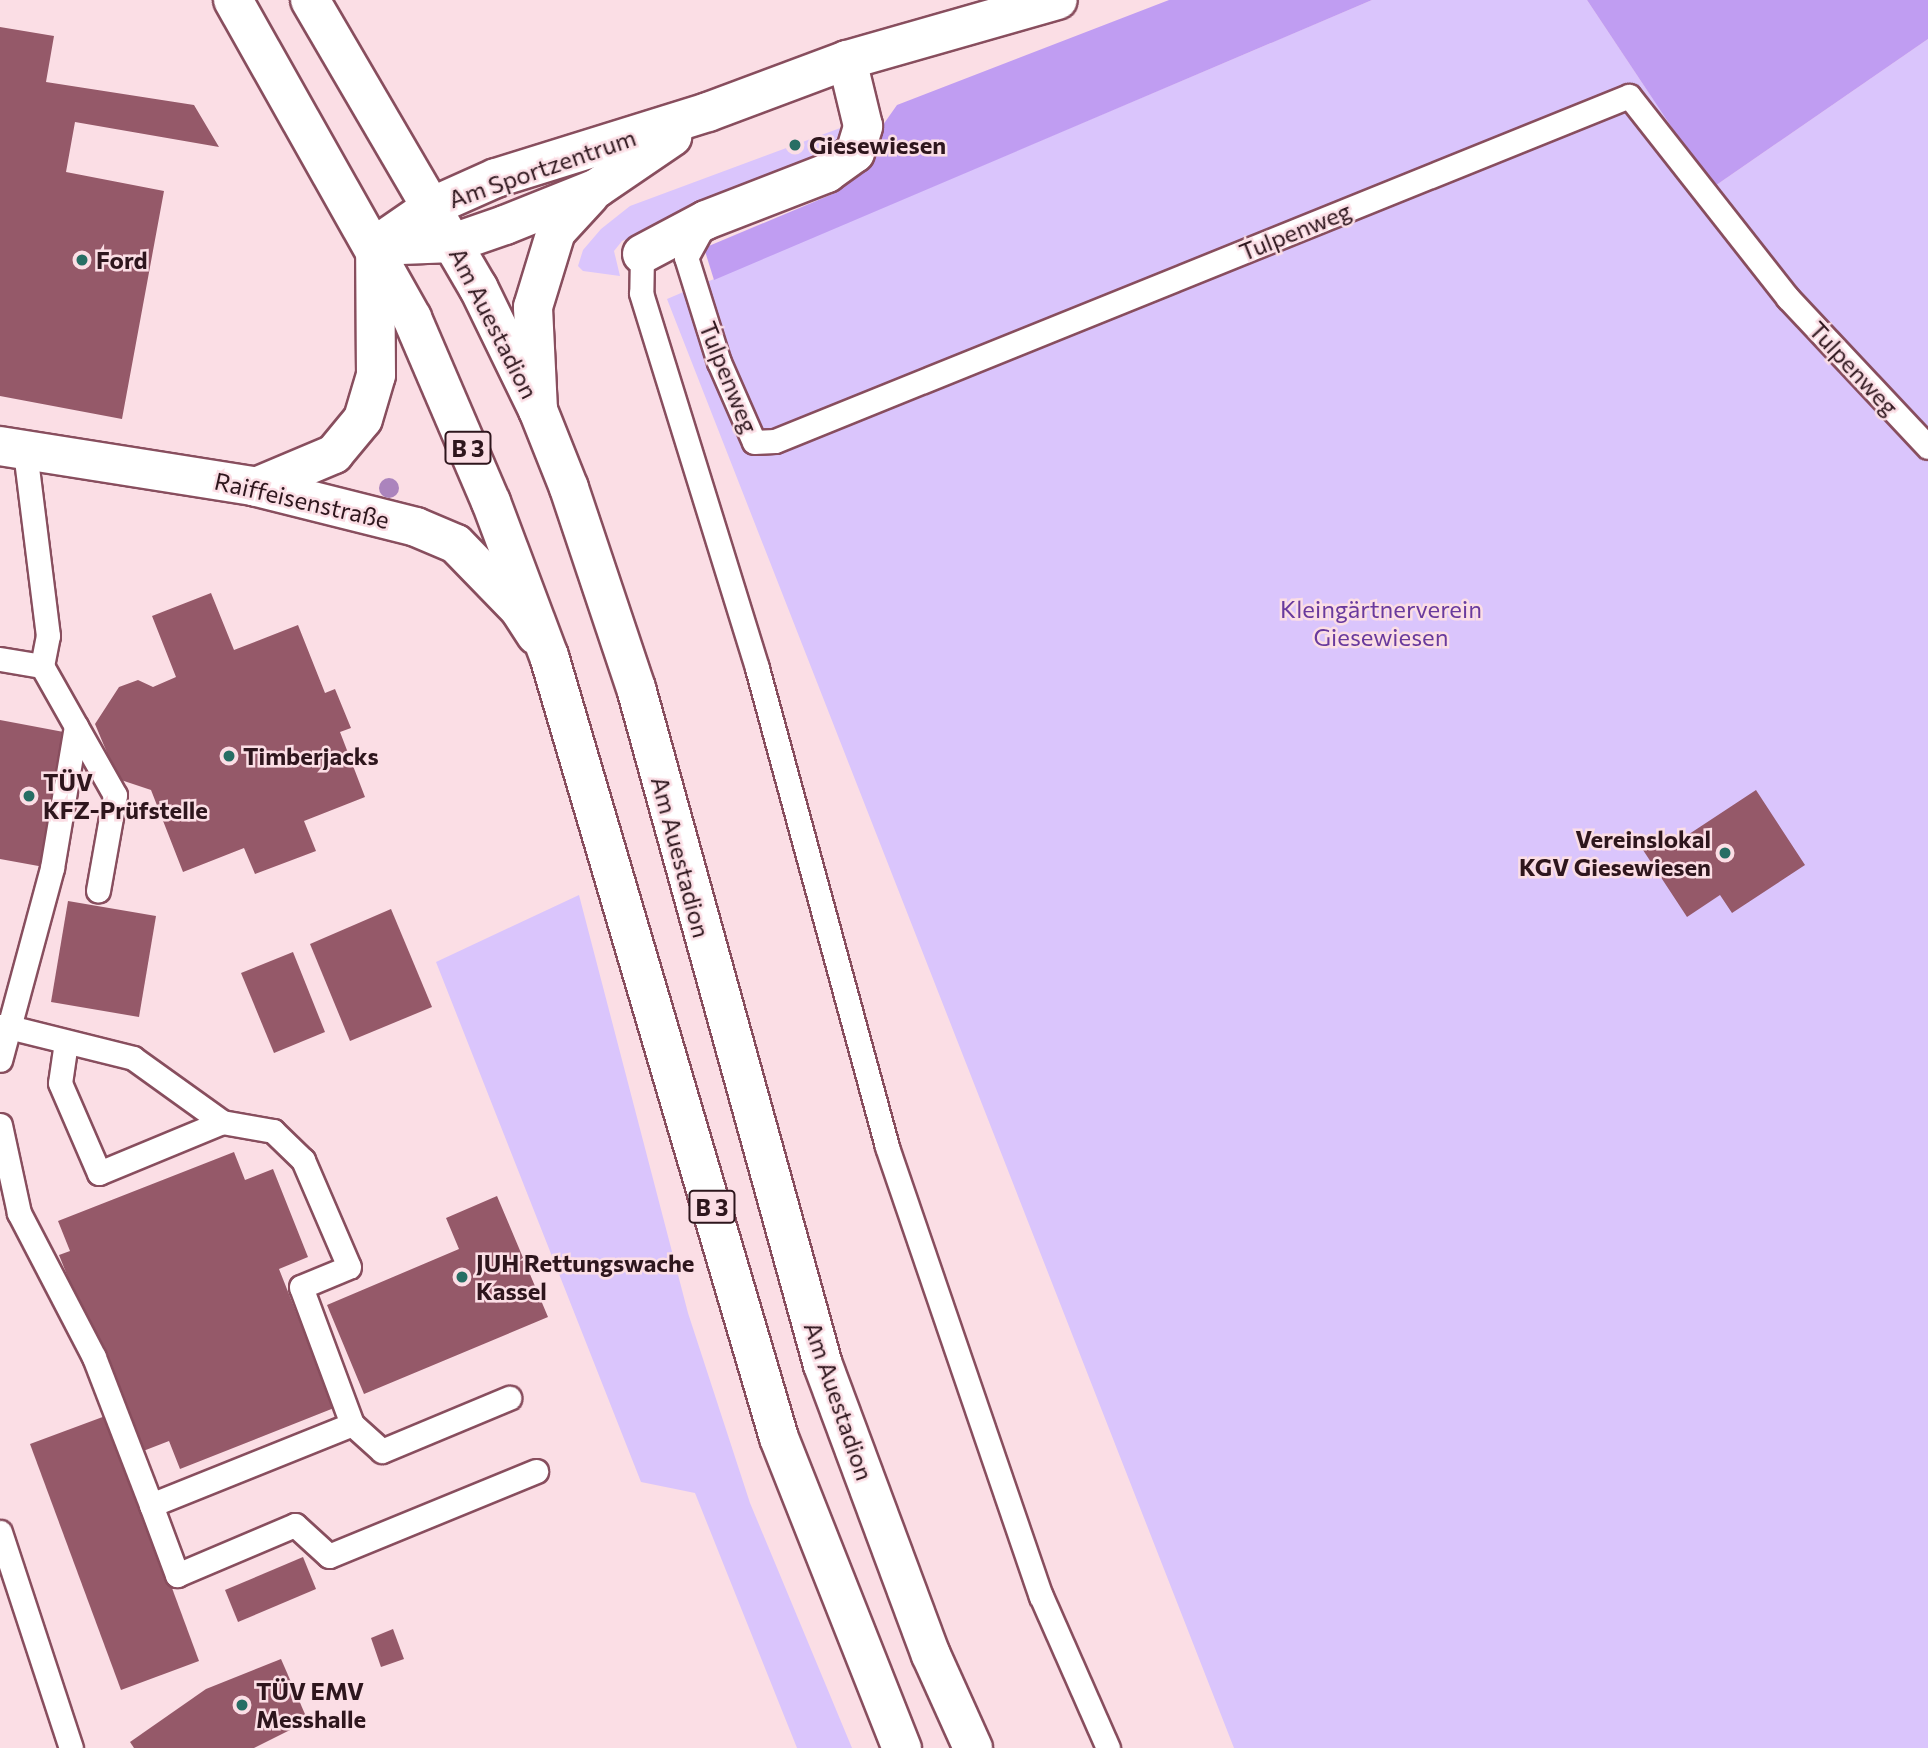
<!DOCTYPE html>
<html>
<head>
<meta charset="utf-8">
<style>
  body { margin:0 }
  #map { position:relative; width:1928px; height:1748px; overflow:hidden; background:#fbdee5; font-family:Commissioner,sans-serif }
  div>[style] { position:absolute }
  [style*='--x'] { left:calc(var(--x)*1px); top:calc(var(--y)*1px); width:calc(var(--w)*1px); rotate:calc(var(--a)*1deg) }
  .green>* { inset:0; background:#dac5fc }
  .forest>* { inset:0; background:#c09df2 }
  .building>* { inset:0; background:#955969 }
  .roads { filter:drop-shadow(2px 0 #884e5e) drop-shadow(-2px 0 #884e5e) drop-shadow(0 2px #884e5e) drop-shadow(0 -2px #884e5e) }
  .service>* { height:23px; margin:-11.5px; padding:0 11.5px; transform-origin:11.5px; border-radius:11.5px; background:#fff }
  .minor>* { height:38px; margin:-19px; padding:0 19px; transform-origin:19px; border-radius:19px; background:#fff }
  .tertiary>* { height:38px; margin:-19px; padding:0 19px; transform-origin:19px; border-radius:19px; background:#fff }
  .primary>* { height:38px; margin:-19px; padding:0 19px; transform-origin:19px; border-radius:19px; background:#fff }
  .trees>* { width:20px; height:20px; margin:-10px; border-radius:50%; background:#ab84bd }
  .dots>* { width:19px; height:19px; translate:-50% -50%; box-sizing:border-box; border:4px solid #fbdee5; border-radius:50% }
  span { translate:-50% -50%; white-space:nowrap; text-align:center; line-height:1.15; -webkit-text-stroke:5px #fbdee5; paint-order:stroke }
  .shield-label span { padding:2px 5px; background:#fbdee5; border:2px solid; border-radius:5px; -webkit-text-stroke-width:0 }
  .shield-label { font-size:23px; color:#2e161d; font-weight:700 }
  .poi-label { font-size:24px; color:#2e161d; font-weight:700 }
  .left { translate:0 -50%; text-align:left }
  .right { translate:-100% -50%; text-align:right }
  .street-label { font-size:24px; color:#2e161d }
  .park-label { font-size:24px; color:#693a9d }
</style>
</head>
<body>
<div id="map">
  <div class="green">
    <div style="clip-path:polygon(1372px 0,1587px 0,1712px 188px,1928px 39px,1928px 1748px,1234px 1748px,667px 299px)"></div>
    <div style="clip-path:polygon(851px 124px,834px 154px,622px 241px,614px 251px,620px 276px,583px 271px,578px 266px,583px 250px,601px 229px,630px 206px)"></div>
    <div style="clip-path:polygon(579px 895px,688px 1313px,750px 1503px,852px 1748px,797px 1748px,695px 1493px,641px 1482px,436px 962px)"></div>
  </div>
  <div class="forest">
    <div style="clip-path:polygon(1169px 0,1372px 0,714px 280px,704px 248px,835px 193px,897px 105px)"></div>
    <div style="clip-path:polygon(1587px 0,1928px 0,1928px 39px,1712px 188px)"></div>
  </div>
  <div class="building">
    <div style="clip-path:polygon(0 27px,54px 36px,46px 82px,194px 105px,219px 147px,75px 122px,66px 172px,164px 191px,122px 419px,0 396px)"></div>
    <div style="clip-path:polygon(211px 593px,234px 650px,298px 625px,325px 693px,335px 689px,351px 728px,340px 732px,365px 797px,304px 821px,316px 851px,255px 874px,244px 848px,183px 872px,151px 790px,118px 779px,95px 724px,119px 687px,138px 680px,153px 687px,176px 677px,152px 616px)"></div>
    <div style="clip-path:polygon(0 720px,69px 733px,44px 867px,0 859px)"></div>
    <div style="clip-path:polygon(1756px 790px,1805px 865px,1732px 913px,1720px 895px,1687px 917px,1643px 850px,1667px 834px,1674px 844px)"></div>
    <div style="clip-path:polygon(68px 901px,156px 916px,139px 1017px,51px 1002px)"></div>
    <div style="clip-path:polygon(391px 909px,432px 1007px,350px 1041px,310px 944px)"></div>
    <div style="clip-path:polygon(293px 952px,325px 1032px,274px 1053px,241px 973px)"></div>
    <div style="clip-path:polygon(234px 1152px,245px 1180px,273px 1169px,308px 1257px,279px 1269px,334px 1408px,180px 1469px,169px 1441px,138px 1453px,59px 1255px,70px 1251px,58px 1221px)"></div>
    <div style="clip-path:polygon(497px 1196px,548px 1317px,364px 1394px,327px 1305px,459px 1249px,446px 1218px)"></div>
    <div style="clip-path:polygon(108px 1415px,199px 1661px,121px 1690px,30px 1444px)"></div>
    <div style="clip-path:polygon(303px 1557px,316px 1589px,238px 1622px,225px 1590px)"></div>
    <div style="clip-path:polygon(393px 1629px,404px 1659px,381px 1667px,371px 1638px)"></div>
    <div style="clip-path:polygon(281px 1659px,308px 1721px,254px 1748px,134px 1748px,130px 1742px,206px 1689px)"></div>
  </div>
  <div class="roads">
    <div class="service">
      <div style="--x:704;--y:225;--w:37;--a:119"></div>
      <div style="--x:686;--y:257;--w:110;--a:72.6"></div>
      <div style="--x:719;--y:362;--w:87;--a:66.4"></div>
      <div style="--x:754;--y:442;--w:21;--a:-3"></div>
      <div style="--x:775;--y:441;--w:921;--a:-22"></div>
      <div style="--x:1629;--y:96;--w:257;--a:51.8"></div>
      <div style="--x:1788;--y:298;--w:204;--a:46.8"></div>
      <div style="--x:642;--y:254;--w:39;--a:91"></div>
      <div style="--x:641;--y:293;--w:393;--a:72.8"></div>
      <div style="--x:757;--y:668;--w:496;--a:74.8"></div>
      <div style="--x:887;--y:1147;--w:475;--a:71.1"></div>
      <div style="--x:1041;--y:1596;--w:166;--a:66.2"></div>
      <div style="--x:0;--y:659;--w:43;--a:9.5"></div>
      <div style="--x:42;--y:666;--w:31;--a:-79"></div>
      <div style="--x:48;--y:636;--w:186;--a:-97.1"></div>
      <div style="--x:42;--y:666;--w:148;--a:60.5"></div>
      <div style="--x:115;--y:795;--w:97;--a:100.1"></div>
      <div style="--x:76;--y:726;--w:144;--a:99.6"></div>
      <div style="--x:52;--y:868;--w:165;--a:105.1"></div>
      <div style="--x:9;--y:1027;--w:128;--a:14"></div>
      <div style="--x:133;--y:1058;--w:110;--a:35.7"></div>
      <div style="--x:0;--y:1026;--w:9;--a:6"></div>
      <div style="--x:9;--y:1027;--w:34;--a:105"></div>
      <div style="--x:66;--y:1042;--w:41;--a:98.3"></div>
      <div style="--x:60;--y:1083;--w:98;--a:66.6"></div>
      <div style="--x:99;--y:1173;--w:133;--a:-22.5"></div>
      <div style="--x:222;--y:1122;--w:52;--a:10"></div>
      <div style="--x:273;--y:1131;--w:42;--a:44"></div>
      <div style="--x:303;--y:1160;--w:116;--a:66.7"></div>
      <div style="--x:349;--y:1267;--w:52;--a:157.4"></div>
      <div style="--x:301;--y:1287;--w:146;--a:69.6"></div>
      <div style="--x:0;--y:1125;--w:90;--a:77.8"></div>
      <div style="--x:19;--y:1213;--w:162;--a:62.5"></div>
      <div style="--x:94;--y:1357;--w:159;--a:68.9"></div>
      <div style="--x:151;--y:1505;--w:217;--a:-21.9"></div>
      <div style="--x:352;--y:1424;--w:40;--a:42"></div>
      <div style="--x:382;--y:1451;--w:138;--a:-22.7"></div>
      <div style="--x:151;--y:1505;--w:75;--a:69.6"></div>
      <div style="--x:177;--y:1575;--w:128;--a:-23"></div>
      <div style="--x:295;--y:1525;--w:46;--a:42.4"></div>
      <div style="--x:329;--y:1556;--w:224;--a:-22.3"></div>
      <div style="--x:0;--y:1532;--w:227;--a:71.8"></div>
    </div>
    <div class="minor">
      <div style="--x:642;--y:254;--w:72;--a:-28"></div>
      <div style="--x:706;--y:220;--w:130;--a:-21.2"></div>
      <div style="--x:827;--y:173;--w:34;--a:-36"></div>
      <div style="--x:855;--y:153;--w:28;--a:-73"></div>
      <div style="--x:863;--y:126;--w:68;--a:-103.6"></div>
      <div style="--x:0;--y:446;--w:256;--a:9"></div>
      <div style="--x:253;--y:486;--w:168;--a:14.1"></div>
      <div style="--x:416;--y:527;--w:43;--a:23"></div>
      <div style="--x:456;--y:544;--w:91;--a:45.9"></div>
      <div style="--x:519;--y:609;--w:31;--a:57"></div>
      <div style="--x:256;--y:487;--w:85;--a:-22.9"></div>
      <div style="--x:334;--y:454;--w:45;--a:-50.4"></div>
      <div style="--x:363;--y:419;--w:46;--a:-73.5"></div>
      <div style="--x:376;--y:375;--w:129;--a:-90.4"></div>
    </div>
    <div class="tertiary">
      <div style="--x:375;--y:246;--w:70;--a:-34.6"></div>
      <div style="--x:433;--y:206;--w:69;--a:-24"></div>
      <div style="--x:496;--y:178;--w:222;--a:-17.3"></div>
      <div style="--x:708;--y:112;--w:148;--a:-20.5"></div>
      <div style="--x:847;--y:60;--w:219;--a:-15.9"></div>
      <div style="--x:375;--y:246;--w:78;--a:-2.2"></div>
      <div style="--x:453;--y:243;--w:55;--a:-19.1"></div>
      <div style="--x:505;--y:225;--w:99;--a:-21.9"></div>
      <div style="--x:597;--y:188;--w:91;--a:-34.2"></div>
      <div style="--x:538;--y:410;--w:103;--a:-92.8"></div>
      <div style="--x:533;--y:307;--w:78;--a:-73"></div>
      <div style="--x:556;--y:232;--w:50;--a:-47.4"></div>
    </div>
    <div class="primary">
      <div style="--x:233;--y:0;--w:365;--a:60.6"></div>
      <div style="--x:412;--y:318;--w:200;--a:66.8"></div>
      <div style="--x:491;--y:502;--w:165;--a:69.4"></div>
      <div style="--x:549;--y:656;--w:815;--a:73.61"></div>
      <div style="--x:779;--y:1438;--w:334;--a:68.4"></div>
      <div style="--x:310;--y:0;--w:333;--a:59.7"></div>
      <div style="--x:478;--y:287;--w:137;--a:64"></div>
      <div style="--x:538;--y:410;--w:84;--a:68.3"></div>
      <div style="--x:569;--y:488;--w:211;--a:71.5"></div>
      <div style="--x:636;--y:688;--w:702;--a:74.56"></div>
      <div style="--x:823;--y:1365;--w:309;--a:69.6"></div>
      <div style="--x:931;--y:1655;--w:102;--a:65.7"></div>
    </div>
  </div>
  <div class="trees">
    <div style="left:389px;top:488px"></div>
  </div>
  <div class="dots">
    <div style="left:795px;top:145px;background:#276e64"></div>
    <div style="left:82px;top:260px;background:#276e64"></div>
    <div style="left:229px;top:756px;background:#276e64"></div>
    <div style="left:29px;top:796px;background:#276e64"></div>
    <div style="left:1725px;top:853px;background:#276e64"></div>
    <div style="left:462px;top:1277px;background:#276e64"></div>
    <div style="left:242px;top:1705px;background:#276e64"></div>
  </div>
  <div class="shield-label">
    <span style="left:468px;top:448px">B 3</span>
    <span style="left:712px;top:1207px">B 3</span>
  </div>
  <div class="poi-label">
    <span class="left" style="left:809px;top:145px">Giesewiesen</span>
    <span class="left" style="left:96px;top:260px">Ford</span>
    <span class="left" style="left:243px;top:756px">Timberjacks</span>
    <span class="left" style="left:43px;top:796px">TÜV<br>KFZ-Prüfstelle</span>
    <span class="right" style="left:1711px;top:853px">Vereinslokal<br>KGV Giesewiesen</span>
    <span class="left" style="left:476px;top:1277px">JUH Rettungswache<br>Kassel</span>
    <span class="left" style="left:256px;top:1705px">TÜV EMV<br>Messhalle</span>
  </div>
  <div class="street-label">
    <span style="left:542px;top:168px;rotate:-19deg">Am Sportzentrum</span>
    <span style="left:1295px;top:231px;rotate:-22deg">Tulpenweg</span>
    <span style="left:494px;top:323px;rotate:63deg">Am Auestadion</span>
    <span style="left:1854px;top:368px;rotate:47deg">Tulpenweg</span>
    <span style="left:729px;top:377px;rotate:68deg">Tulpenweg</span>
    <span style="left:302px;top:500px;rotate:13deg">Raiffeisenstraße</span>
    <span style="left:681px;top:857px;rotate:75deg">Am Auestadion</span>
    <span style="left:839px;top:1401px;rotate:71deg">Am Auestadion</span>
  </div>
  <div class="park-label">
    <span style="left:1381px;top:623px">Kleingärtnerverein<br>Giesewiesen</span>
  </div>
</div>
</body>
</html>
